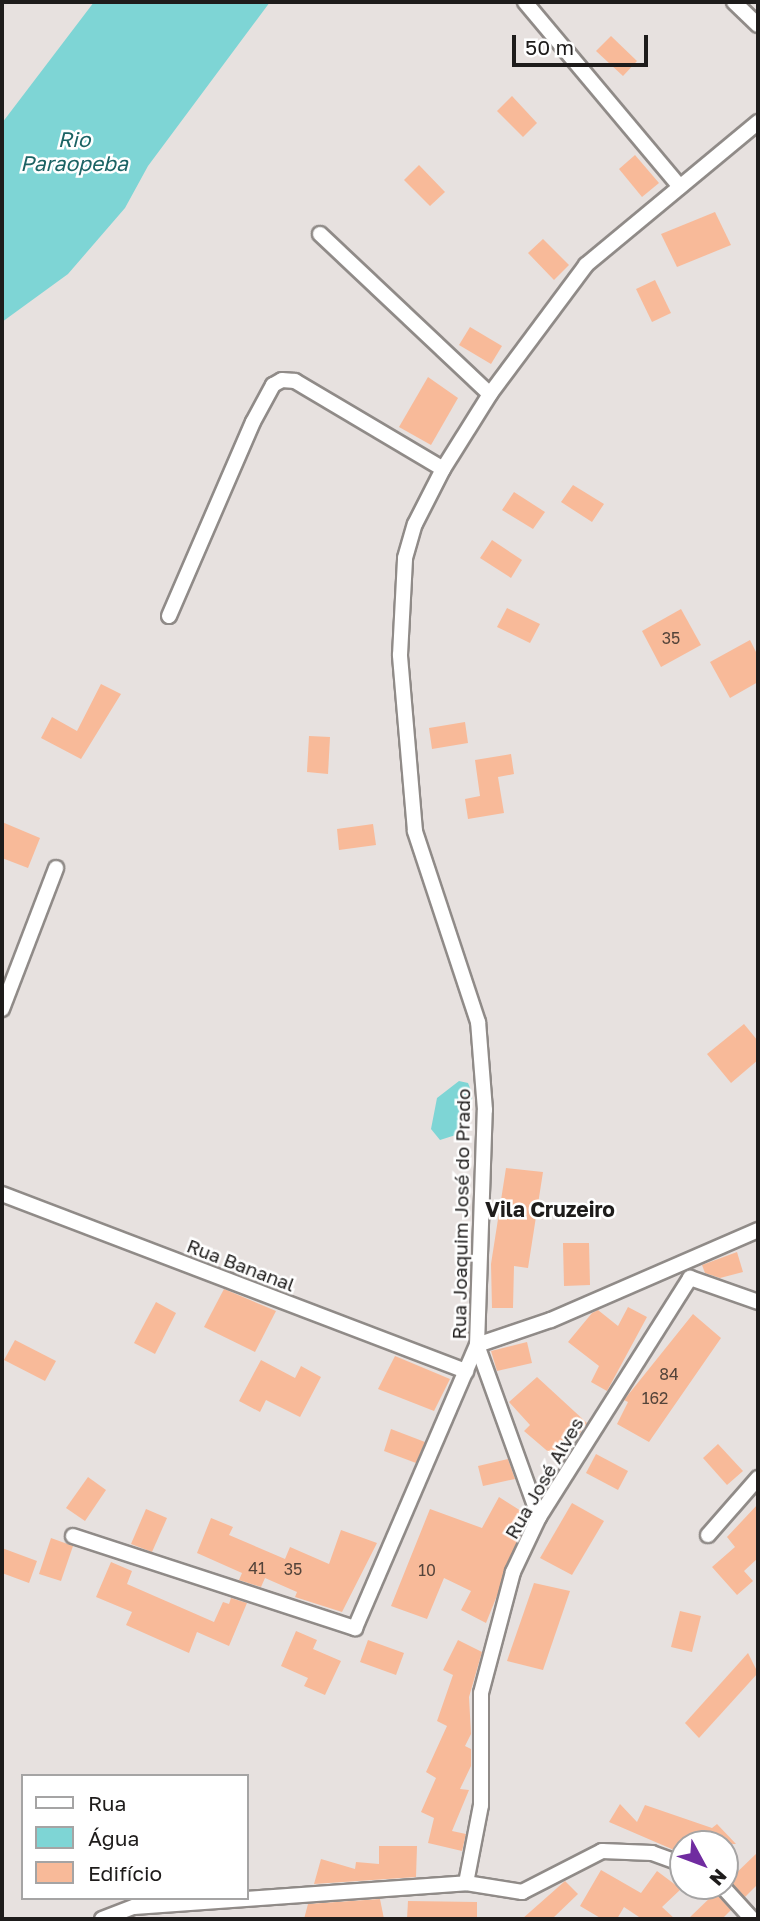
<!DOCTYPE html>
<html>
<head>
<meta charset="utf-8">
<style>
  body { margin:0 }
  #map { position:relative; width:760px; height:1921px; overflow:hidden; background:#e7e1df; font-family:"Golos Text",sans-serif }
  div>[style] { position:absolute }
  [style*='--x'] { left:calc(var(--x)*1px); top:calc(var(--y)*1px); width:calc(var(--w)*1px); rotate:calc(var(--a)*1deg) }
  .water>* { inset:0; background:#7ed5d5 }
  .building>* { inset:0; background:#f8ba99 }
  .roads { filter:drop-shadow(2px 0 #908b88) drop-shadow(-2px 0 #908b88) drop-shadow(0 2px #908b88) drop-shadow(0 -2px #908b88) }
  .minor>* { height:14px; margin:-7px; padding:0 7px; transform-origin:7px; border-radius:7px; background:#fff }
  span { translate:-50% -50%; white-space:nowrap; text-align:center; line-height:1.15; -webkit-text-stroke:5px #fff; paint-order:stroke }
  .number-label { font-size:16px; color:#54443a }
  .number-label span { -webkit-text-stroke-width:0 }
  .street-label { font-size:19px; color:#1e1c1b }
  .water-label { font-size:21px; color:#1b6364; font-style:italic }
  .neighbourhood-label { font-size:21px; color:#1e1c1b; font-weight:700 }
  .frame { position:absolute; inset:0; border:4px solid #1e1c1b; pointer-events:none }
  .legend { position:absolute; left:21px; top:1774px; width:228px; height:126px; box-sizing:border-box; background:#fff; border:2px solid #a5a4a4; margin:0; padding:9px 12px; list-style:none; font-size:21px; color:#1e1c1b }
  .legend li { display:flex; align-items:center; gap:14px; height:35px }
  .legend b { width:35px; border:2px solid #a5a4a4 }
  .north { position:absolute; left:669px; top:1830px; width:70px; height:70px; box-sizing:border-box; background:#fff; border:2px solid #a5a4a4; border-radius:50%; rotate:131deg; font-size:19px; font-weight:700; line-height:28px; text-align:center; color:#1e1c1b }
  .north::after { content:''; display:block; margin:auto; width:24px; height:32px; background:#702ca0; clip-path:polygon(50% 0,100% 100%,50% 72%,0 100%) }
  .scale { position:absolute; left:512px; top:35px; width:136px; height:32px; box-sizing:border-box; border:4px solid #1e1c1b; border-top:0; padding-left:9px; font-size:21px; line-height:24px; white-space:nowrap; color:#1e1c1b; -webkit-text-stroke:5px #fff; paint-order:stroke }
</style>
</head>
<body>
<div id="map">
  <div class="water">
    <div style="clip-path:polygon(94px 2px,270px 2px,148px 166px,125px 208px,68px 274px,2px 322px,2px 123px)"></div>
    <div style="clip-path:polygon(459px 1081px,468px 1083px,472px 1093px,472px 1102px,458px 1098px,466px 1119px,462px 1133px,440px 1140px,431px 1129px,437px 1098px)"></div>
  </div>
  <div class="building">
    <div style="clip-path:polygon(611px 36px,637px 61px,623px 76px,596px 51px)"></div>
    <div style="clip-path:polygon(512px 96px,537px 123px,523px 137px,497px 111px)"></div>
    <div style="clip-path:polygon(635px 155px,659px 183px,642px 197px,619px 169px)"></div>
    <div style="clip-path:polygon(419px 165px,445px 192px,430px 206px,404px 180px)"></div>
    <div style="clip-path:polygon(715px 212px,731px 245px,677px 267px,661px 234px)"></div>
    <div style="clip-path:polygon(543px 239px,569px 265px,554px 280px,528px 253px)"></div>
    <div style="clip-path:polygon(655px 280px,671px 313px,652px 322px,636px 289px)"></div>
    <div style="clip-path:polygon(470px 327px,502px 346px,491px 364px,459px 345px)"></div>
    <div style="clip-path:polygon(428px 377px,458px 398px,431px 445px,399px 427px)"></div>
    <div style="clip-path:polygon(573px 485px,604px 504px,592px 522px,561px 502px)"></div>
    <div style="clip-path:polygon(514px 492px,545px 512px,533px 529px,502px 510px)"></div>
    <div style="clip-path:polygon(492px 540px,522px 560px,511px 578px,480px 558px)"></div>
    <div style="clip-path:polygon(507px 608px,540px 624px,530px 643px,497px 627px)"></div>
    <div style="clip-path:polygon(681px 609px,701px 645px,661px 667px,642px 631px)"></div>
    <div style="clip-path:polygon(750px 640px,758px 656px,758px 682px,730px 698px,710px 662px)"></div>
    <div style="clip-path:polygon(101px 684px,121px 694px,81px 759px,41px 738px,52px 717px,77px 731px)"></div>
    <div style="clip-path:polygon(465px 722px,468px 743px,432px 749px,429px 728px)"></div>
    <div style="clip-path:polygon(309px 736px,330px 737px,328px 774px,307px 772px)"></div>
    <div style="clip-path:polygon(511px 754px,514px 774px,498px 777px,504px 813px,468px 819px,465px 799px,480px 796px,475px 760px)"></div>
    <div style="clip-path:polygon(2px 822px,40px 838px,28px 868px,2px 858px)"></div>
    <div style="clip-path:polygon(373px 824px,376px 845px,339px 850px,337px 829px)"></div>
    <div style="clip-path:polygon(744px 1024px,758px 1041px,758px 1060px,731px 1083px,707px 1054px)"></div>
    <div style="clip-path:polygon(506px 1168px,543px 1172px,528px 1268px,514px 1266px,513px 1308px,492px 1308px,491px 1264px)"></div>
    <div style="clip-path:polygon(563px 1243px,589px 1243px,590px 1285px,564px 1286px)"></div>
    <div style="clip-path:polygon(737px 1252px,743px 1272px,720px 1278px,705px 1273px,702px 1265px)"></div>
    <div style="clip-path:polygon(224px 1289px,276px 1311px,255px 1352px,204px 1327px)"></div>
    <div style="clip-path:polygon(156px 1302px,176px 1313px,155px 1354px,134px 1343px)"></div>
    <div style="clip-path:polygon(628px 1307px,647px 1317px,607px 1391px,591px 1382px,599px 1366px,568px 1342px,592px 1313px,598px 1310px,618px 1326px)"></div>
    <div style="clip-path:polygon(693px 1314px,721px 1338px,649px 1442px,617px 1424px,628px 1402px,624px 1400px)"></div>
    <div style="clip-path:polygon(15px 1340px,56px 1361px,45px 1381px,4px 1360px)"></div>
    <div style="clip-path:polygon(527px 1342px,532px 1363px,497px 1371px,491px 1351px)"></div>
    <div style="clip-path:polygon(395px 1356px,450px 1379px,434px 1411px,378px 1389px)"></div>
    <div style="clip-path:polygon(261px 1360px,295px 1378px,301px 1366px,321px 1377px,300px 1417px,266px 1400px,260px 1412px,239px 1401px)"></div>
    <div style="clip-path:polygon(537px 1377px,587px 1423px,575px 1440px,569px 1435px,552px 1455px,524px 1431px,530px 1425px,509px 1402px)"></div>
    <div style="clip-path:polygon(391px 1429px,425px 1442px,416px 1463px,384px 1451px)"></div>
    <div style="clip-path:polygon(718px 1444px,743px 1471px,727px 1485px,703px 1458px)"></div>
    <div style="clip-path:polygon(596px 1454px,628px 1471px,618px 1490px,586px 1473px)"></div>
    <div style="clip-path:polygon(508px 1459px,515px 1479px,483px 1486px,478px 1466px)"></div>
    <div style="clip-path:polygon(88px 1477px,106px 1490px,85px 1521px,66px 1508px)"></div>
    <div style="clip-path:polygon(499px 1497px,529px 1516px,486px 1623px,461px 1610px,471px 1591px,444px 1578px,427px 1619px,391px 1606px,430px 1509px,482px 1528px)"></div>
    <div style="clip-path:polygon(572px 1503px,604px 1521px,572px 1575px,540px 1558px)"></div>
    <div style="clip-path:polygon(758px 1504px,758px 1558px,744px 1571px,753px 1581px,737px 1595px,712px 1567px,735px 1547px,727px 1537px)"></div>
    <div style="clip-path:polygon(146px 1509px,167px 1518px,152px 1552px,131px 1544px)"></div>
    <div style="clip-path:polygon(211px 1518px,233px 1527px,229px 1535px,285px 1559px,290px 1547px,329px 1564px,341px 1530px,377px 1543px,342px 1612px,295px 1597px,297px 1592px,265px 1578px,261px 1587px,239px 1580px,242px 1573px,197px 1553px)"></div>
    <div style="clip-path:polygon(51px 1538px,73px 1546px,61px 1581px,39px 1574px)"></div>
    <div style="clip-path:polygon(2px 1548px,37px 1561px,29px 1583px,2px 1573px)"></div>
    <div style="clip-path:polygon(111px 1562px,132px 1571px,127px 1584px,214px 1622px,223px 1602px,229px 1604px,231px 1598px,247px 1603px,229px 1646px,197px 1632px,189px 1653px,126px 1625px,132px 1612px,96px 1597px)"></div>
    <div style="clip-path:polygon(534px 1583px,570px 1591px,543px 1670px,507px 1661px)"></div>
    <div style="clip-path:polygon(680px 1611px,701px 1616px,692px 1652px,671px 1647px)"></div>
    <div style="clip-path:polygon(296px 1631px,317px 1640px,313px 1649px,341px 1661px,325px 1695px,304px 1686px,308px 1678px,281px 1666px)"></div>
    <div style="clip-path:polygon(368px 1640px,404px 1653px,396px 1675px,360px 1662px)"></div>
    <div style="clip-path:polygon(458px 1640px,482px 1652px,469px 1697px,471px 1734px,465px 1746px,471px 1749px,471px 1766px,460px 1789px,469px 1790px,452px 1831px,466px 1834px,462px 1851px,428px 1843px,434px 1818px,421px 1812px,436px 1778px,426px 1772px,447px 1726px,437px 1721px,453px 1675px,443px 1670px)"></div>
    <div style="clip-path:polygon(748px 1653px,758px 1673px,699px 1738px,685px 1723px)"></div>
    <div style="clip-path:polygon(620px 1804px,637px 1822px,645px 1805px,712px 1828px,717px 1824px,736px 1844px,683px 1844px,681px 1853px,609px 1822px)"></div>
    <div style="clip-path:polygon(379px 1846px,417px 1846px,416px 1877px,314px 1884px,321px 1859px,355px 1869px,356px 1862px,379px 1864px)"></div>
    <div style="clip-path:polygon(758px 1852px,758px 1884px,745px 1897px,729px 1880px)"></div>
    <div style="clip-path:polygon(601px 1870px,641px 1893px,657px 1871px,681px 1889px,662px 1907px,675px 1919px,642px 1919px,624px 1907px,617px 1919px,602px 1919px,580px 1906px)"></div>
    <div style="clip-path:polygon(565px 1881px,578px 1894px,552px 1919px,522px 1919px)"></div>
    <div style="clip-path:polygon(715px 1893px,731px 1910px,722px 1919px,688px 1919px)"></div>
    <div style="clip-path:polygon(380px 1899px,384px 1919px,304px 1919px,308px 1904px)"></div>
    <div style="clip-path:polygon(408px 1901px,477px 1902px,477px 1919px,407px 1919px)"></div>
  </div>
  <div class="roads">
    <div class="minor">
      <div style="--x:525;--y:2;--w:241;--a:50"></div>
      <div style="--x:734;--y:2;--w:33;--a:44"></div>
      <div style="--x:320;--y:234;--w:233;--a:43.3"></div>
      <div style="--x:169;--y:616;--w:211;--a:-66.6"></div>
      <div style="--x:253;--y:422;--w:42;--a:-61.6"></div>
      <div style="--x:273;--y:385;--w:10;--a:-29"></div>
      <div style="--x:282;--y:380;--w:13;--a:4"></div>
      <div style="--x:295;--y:381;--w:172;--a:30.7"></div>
      <div style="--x:2;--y:1009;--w:151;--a:-69"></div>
      <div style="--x:2;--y:1194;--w:497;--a:20.9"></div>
      <div style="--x:477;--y:1345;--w:78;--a:-18.7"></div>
      <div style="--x:551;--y:1320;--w:226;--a:-23.5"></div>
      <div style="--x:539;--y:1517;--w:183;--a:-109.8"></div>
      <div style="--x:477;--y:1345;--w:235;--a:-88.1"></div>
      <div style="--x:485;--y:1110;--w:88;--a:-94.5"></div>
      <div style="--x:478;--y:1022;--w:201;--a:-108.3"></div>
      <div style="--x:415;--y:831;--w:177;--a:-94.9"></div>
      <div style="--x:400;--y:655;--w:97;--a:-87"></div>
      <div style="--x:405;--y:558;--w:35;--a:-74"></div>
      <div style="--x:415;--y:524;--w:62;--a:-63"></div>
      <div style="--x:443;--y:469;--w:89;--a:-57.9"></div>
      <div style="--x:490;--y:394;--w:161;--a:-53.3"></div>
      <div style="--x:586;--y:265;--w:224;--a:-39.7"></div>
      <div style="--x:708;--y:1535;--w:76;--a:-48.7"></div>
      <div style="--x:73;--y:1536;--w:297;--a:18.1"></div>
      <div style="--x:355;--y:1628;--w:308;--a:-66.7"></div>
      <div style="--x:466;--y:1883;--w:57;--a:9.1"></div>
      <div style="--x:522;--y:1892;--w:90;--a:-27.1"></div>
      <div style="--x:602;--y:1851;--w:50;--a:2.3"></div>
      <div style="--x:652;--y:1853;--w:33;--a:20"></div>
      <div style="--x:722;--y:1886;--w:45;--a:47.7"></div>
      <div style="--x:102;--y:1919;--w:34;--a:-21"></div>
      <div style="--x:134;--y:1907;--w:333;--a:-4.1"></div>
      <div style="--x:466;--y:1883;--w:79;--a:-79.1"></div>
      <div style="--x:481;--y:1805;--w:112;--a:-90"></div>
      <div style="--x:481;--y:1693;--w:125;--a:-75.2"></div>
      <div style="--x:513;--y:1572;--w:61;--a:-64.7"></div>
      <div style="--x:539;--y:1517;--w:283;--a:-57.7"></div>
      <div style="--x:690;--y:1278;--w:72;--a:19.4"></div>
    </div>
  </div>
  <div class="number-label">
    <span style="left:671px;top:638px">35</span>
    <span style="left:669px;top:1374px">84</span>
    <span style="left:655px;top:1398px">162</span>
    <span style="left:257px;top:1568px">41</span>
    <span style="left:293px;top:1569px">35</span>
    <span style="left:427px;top:1570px">10</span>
  </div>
  <div class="street-label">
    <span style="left:461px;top:1214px;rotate:-89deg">Rua Joaquim José do Prado</span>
    <span style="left:241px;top:1265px;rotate:21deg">Rua Bananal</span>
    <span style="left:544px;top:1478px;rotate:-60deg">Rua José Alves</span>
  </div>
  <div class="water-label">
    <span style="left:74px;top:151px">Rio<br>Paraopeba</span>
  </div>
  <div class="neighbourhood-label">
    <span style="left:550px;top:1209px">Vila Cruzeiro</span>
  </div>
  <div class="frame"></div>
  <ul class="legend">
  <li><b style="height:9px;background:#fff"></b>Rua</li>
  <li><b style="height:19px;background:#7ed5d5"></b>Água</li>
  <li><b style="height:19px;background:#f8ba99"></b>Edifício</li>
  </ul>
  <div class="north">N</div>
  <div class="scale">50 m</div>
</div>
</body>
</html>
